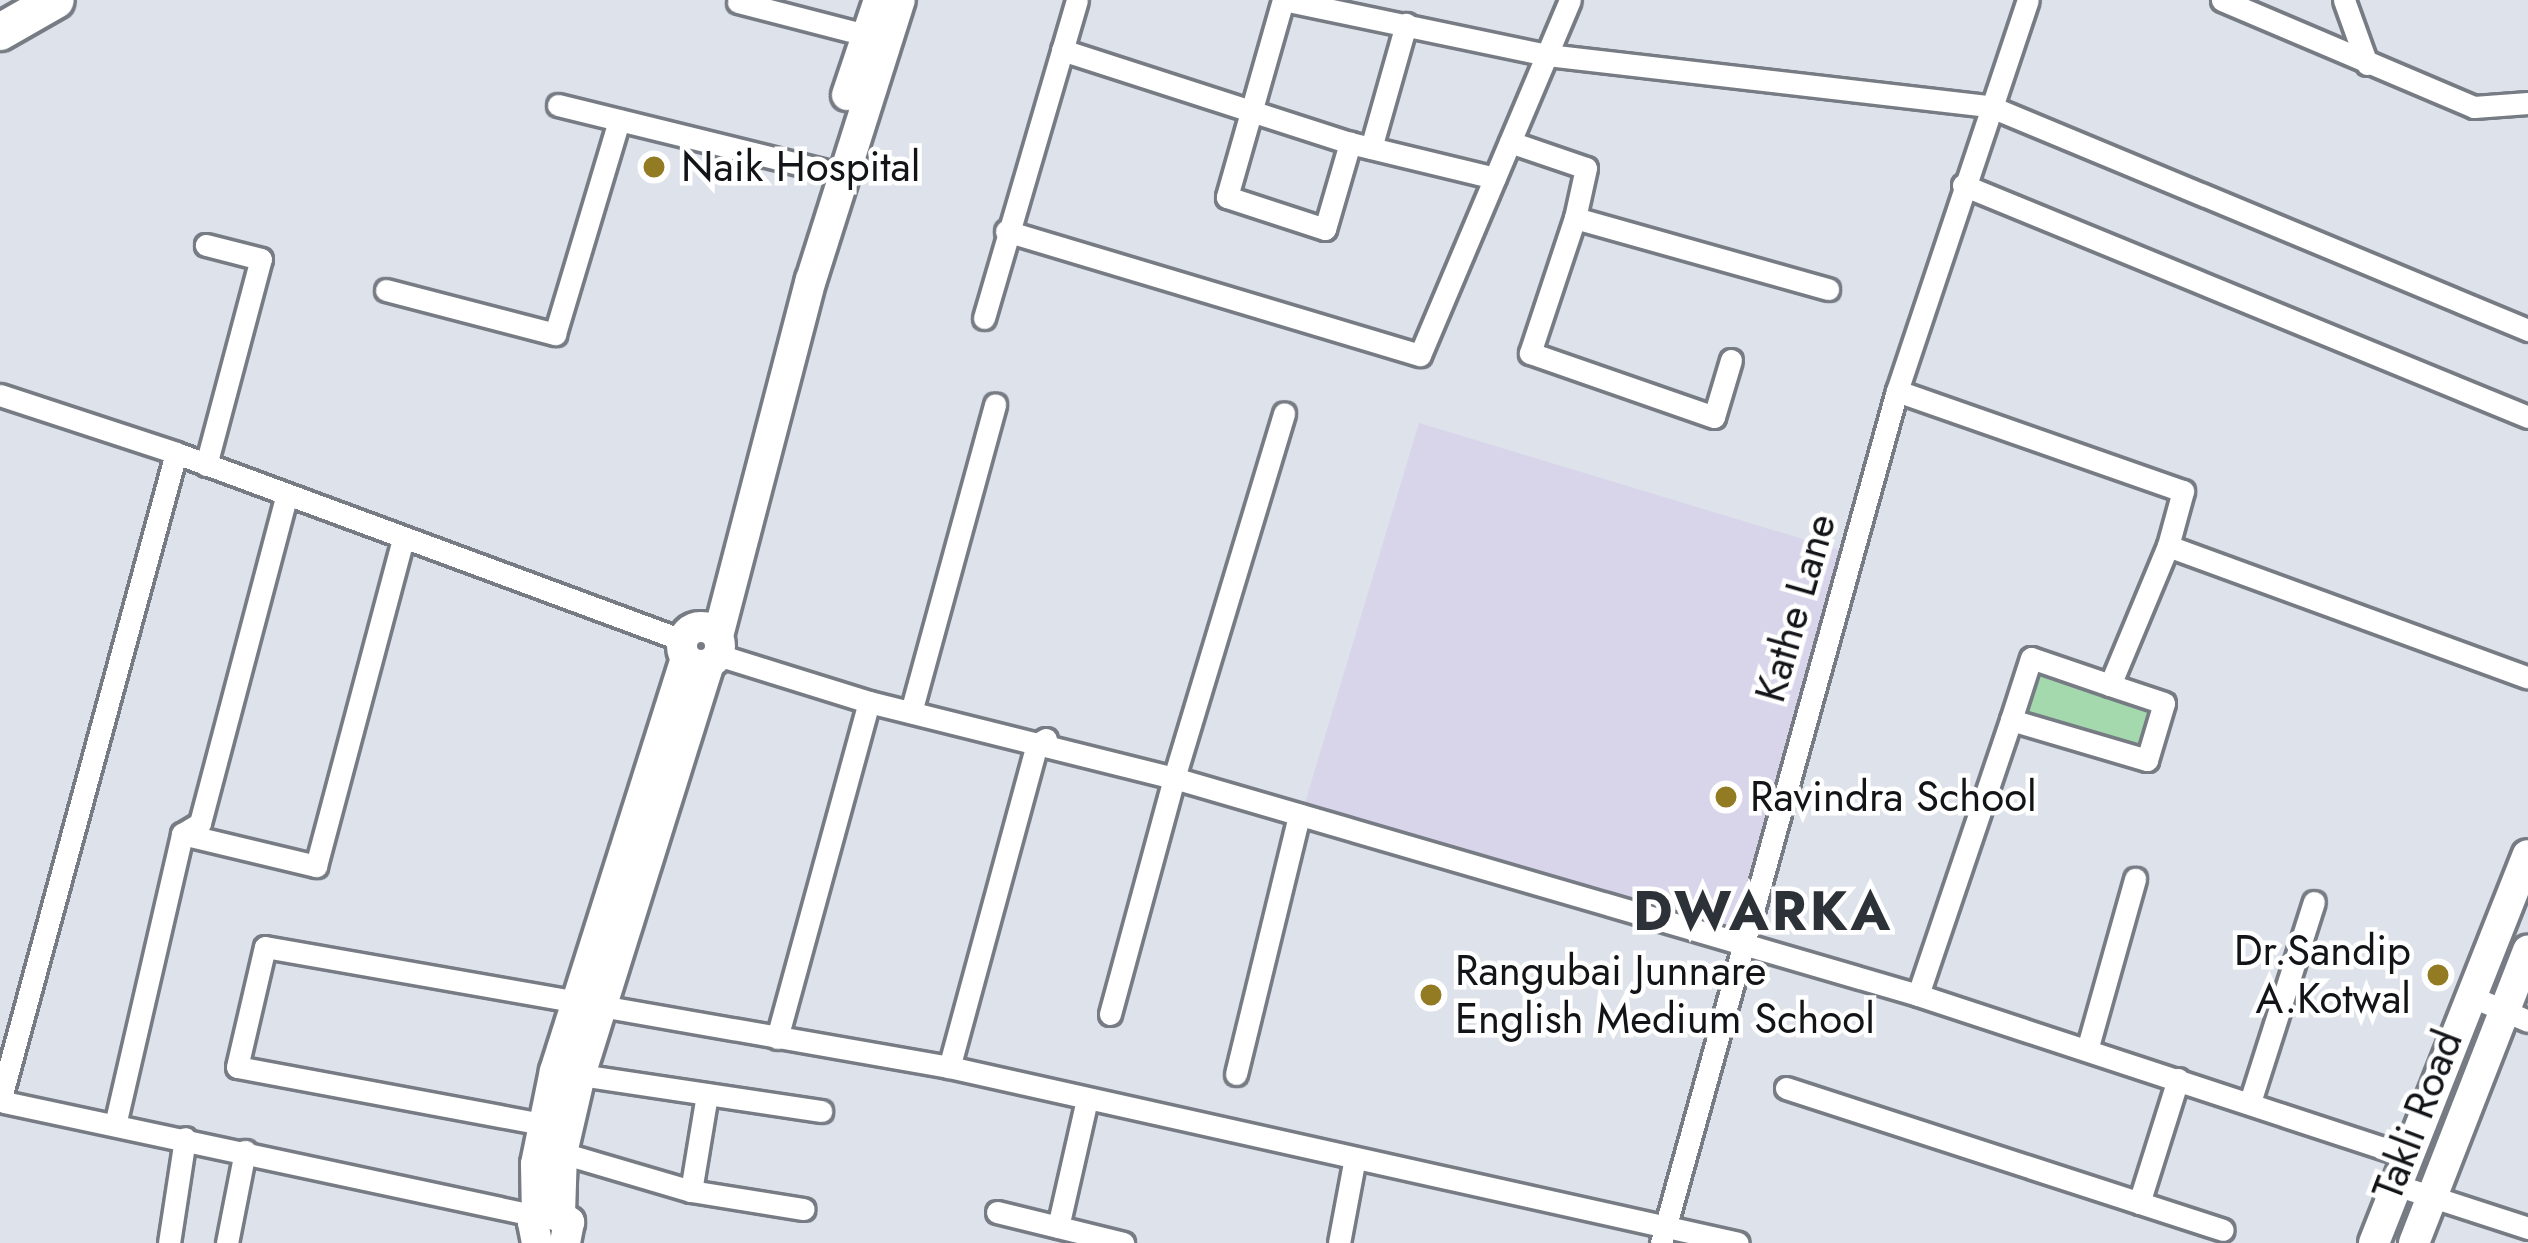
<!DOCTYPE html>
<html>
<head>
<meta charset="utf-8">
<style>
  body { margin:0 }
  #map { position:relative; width:2528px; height:1243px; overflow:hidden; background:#dde2eb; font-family:Jost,sans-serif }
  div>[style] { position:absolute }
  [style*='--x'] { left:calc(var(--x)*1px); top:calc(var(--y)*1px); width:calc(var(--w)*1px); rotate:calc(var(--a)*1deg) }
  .education>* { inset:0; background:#d8d5eb }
  .green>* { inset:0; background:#a4d9ae }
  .roads { filter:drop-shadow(3px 0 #777c84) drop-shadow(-3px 0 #777c84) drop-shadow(0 3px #777c84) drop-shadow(0 -3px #777c84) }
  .street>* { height:21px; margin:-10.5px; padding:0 10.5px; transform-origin:10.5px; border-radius:10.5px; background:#fff }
  .secondary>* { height:30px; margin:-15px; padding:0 15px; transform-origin:15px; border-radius:15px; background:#fff }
  .secondary>.ring { margin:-15px; padding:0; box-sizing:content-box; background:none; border:30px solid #fff; border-radius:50% }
  .highway>* { height:36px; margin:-18px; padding:0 18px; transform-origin:18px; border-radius:18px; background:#fff }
  .dots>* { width:33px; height:33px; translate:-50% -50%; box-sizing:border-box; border:6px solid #fff; border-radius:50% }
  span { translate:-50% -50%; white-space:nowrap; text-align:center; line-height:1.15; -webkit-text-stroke:9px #fff; paint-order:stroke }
  .poi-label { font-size:42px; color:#121417 }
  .left { translate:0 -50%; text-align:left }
  .right { translate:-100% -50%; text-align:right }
  .street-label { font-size:42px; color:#121417 }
  .district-label { font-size:54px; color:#2d3138; font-weight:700; letter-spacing:3px }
</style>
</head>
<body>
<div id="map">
  <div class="education">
    <div style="clip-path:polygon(1419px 423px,1849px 553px,1735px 933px,1305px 803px)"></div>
  </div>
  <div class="green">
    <div style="clip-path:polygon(2038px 675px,2148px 711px,2138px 747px,2024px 713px)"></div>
  </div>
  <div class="roads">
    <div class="street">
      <div style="--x:1283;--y:0;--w:205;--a:105.9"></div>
      <div style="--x:1227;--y:197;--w:103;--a:18.1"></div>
      <div style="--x:1325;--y:229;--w:90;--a:-73.8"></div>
      <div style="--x:1350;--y:143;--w:149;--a:13.6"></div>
      <div style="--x:1284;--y:0;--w:269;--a:11.8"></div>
      <div style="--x:1547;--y:55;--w:445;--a:6.6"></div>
      <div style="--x:1989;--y:106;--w:584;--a:22.57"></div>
      <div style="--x:2222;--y:0;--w:274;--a:23"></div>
      <div style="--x:2474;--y:107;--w:54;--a:-4.2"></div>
      <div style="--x:2344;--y:0;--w:68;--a:70.2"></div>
      <div style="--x:738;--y:2;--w:132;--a:14.5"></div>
      <div style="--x:1062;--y:50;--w:303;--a:17.9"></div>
      <div style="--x:558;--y:105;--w:292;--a:13.8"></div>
      <div style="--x:1510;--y:142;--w:80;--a:18.9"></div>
      <div style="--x:1586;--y:168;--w:51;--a:102.4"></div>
      <div style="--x:1371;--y:148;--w:129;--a:-74.2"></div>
      <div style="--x:1963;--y:185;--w:611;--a:22.32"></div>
      <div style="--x:1006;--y:231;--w:432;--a:16.7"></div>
      <div style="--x:1420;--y:355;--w:385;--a:-67.1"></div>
      <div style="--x:386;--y:290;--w:175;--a:14.6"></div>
      <div style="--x:555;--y:334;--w:223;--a:-73.3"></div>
      <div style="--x:984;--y:318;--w:331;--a:-73.7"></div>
      <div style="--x:1731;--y:360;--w:59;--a:106.6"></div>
      <div style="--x:1714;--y:417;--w:195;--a:-160.8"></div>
      <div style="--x:1530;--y:353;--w:142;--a:-71.6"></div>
      <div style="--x:1575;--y:218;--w:263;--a:15.7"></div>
      <div style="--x:1897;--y:391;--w:303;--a:19.3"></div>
      <div style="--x:2183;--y:491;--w:57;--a:105.3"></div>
      <div style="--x:2168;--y:546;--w:383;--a:20.1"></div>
      <div style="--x:0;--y:395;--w:185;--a:18.2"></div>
      <div style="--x:206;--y:465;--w:213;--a:-75.1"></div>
      <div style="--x:261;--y:259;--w:57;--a:-165.7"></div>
      <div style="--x:718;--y:655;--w:158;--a:17.3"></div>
      <div style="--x:869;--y:702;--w:314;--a:14"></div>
      <div style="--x:1174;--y:778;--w:381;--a:-73.2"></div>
      <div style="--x:2110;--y:685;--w:83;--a:-161.1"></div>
      <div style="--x:2031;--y:658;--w:65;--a:107.9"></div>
      <div style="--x:2011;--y:720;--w:142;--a:16.4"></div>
      <div style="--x:2147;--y:760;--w:59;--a:-73.4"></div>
      <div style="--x:2164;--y:703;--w:57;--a:-161.6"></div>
      <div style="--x:2110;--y:685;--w:151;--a:-67.4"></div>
      <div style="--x:911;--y:712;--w:319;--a:-74.7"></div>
      <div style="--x:2011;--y:720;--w:290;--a:108.7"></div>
      <div style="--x:1918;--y:995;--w:515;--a:18.22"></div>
      <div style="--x:1046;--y:739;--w:10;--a:151"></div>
      <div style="--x:1037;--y:744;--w:335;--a:105.2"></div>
      <div style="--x:949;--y:1067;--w:808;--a:12.57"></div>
      <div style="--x:182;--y:834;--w:138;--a:13.4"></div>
      <div style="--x:316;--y:866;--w:335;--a:-75.1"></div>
      <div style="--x:2473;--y:997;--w:60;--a:23.6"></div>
      <div style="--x:1110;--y:1014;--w:245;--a:-74.8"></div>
      <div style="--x:1174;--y:778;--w:775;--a:16.26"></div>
      <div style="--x:777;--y:1038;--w:348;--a:-74.7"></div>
      <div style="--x:2087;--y:1050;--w:178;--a:-74.3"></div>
      <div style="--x:1236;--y:1074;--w:267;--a:-76.3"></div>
      <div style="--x:580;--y:1075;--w:244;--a:8.5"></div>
      <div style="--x:1786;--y:1088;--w:459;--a:18"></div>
      <div style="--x:0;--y:1101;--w:671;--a:-74.8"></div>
      <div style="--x:176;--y:453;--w:539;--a:20.28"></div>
      <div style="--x:4;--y:1102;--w:545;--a:12.07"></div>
      <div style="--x:2250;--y:1102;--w:210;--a:-72.3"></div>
      <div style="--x:542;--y:1124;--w:310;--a:-169.4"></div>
      <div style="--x:237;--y:1067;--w:123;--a:-76.9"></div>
      <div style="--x:265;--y:947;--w:694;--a:9.95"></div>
      <div style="--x:115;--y:1125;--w:299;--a:-77"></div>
      <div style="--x:182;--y:834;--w:21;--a:-31"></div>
      <div style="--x:200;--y:823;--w:337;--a:-75.2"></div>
      <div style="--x:562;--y:1153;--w:134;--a:16.4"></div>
      <div style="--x:691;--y:1191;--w:114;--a:9.1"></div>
      <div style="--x:2396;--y:1185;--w:139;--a:18"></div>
      <div style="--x:691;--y:1191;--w:98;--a:-80.6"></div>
      <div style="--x:2139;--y:1203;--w:130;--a:-72.5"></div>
      <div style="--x:997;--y:1212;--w:130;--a:13.8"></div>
      <div style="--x:1058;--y:1227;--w:131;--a:-77.2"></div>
      <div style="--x:169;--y:1243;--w:106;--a:-81.3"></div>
      <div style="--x:227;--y:1243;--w:94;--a:-78.9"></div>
      <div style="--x:1339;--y:1243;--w:81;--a:-79.4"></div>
      <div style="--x:1661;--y:1243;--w:884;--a:-74.52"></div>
      <div style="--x:1897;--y:391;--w:412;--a:-71.5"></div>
    </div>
    <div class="secondary">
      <div style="--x:847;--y:95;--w:100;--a:-71.4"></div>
      <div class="ring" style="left:682px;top:627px;width:8px;height:8px"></div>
      <div style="--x:718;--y:636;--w:368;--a:-75.4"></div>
      <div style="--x:811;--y:280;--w:294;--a:-72.4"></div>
      <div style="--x:560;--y:1213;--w:60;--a:-88.1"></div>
      <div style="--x:562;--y:1153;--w:80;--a:-77"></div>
      <div style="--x:580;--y:1075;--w:431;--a:-72.6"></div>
      <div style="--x:537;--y:1216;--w:52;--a:-91.1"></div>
      <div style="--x:536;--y:1164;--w:95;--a:-78.5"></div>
      <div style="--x:555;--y:1071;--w:432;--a:-72.4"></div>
      <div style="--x:537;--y:1243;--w:21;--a:-101"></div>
      <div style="--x:533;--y:1222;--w:19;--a:-36"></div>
      <div style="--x:548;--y:1211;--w:24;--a:28"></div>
      <div style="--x:569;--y:1222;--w:21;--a:101"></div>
      <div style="--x:2374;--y:1243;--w:417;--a:-68.4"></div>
      <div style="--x:2414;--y:1243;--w:314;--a:-68.7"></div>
    </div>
    <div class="highway">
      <div style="--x:0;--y:32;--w:64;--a:-29.7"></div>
    </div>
  </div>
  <div class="dots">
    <div style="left:654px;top:167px;background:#927b22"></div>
    <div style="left:1726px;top:797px;background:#927b22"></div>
    <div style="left:2438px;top:975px;background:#927b22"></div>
    <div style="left:1431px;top:995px;background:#927b22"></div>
  </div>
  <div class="poi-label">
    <span class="left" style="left:681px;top:167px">Naik Hospital</span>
    <span class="left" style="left:1750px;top:797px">Ravindra School</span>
    <span class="right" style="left:2411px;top:975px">Dr.Sandip<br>A.Kotwal</span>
    <span class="left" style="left:1455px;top:995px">Rangubai Junnare<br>English Medium School</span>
  </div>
  <div class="street-label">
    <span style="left:1796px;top:608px;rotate:-74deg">Kathe Lane</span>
    <span style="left:2418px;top:1115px;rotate:-69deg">Takli Road</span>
  </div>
  <div class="district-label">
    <span style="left:1763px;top:911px">DWARKA</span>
  </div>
</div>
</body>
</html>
